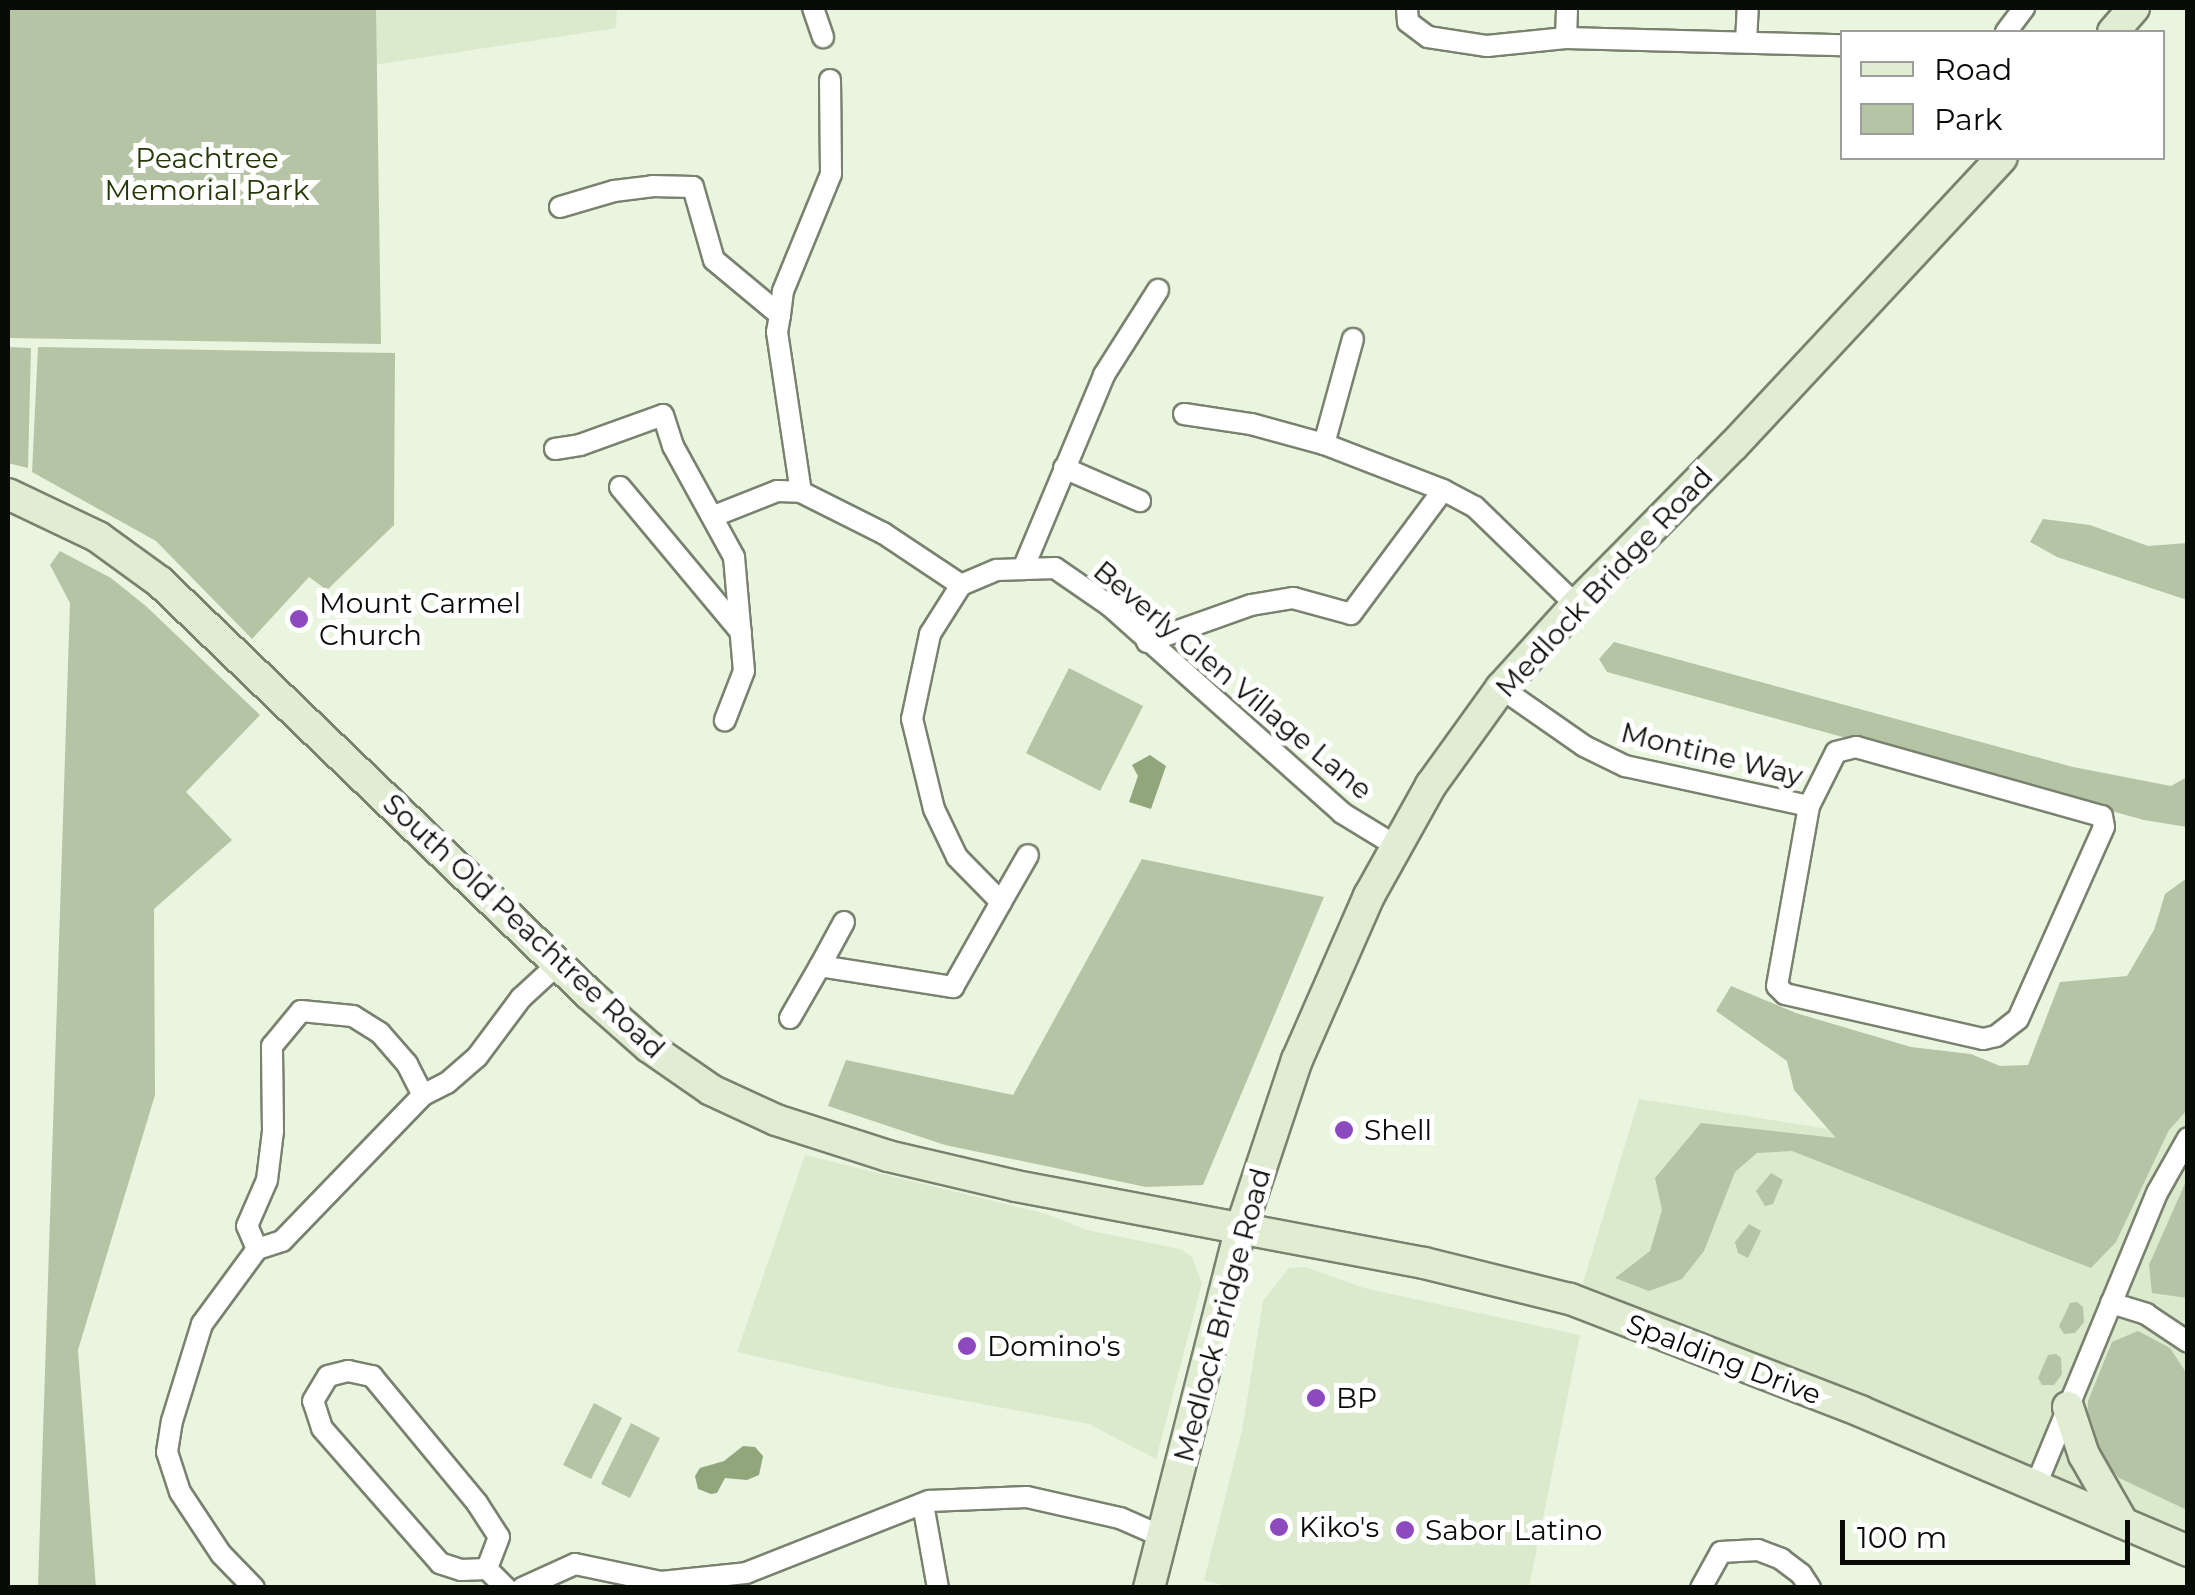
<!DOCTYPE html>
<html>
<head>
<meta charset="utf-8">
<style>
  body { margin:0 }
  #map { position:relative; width:2195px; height:1595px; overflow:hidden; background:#eaf5df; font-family:Montserrat,sans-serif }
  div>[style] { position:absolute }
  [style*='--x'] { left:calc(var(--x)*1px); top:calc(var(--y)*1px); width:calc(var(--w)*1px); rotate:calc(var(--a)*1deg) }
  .built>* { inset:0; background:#dbe9cd }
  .green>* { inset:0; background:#b5c4a5 }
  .water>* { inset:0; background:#92a67b }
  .roads { filter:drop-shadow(2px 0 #79826f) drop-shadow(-2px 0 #79826f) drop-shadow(0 2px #79826f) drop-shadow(0 -2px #79826f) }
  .street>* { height:20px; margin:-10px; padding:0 10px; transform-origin:10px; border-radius:10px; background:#fff }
  .secondary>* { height:30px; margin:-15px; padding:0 15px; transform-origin:15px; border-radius:15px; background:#e1edd2 }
  .dots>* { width:28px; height:28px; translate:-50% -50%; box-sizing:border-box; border:5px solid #fff; border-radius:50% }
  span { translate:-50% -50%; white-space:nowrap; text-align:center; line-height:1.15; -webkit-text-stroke:10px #fff; paint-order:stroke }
  .park-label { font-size:28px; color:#253806 }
  .street-label { font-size:28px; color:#090c06 }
  .poi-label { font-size:28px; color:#090c06 }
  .left { translate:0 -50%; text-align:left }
  .frame { position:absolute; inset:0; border:10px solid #090c06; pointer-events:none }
  .legend { position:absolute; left:1840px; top:30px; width:325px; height:130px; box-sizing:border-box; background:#fff; border:2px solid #9d9e9b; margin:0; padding:12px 18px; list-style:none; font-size:30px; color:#090c06 }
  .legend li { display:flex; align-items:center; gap:20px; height:50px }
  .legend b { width:50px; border:2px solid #9d9e9b }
  .scale { position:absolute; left:1840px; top:1520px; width:290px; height:45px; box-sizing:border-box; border:5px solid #090c06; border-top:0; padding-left:12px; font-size:30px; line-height:35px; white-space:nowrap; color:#090c06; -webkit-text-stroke:8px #fff; paint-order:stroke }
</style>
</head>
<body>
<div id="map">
  <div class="built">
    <div style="clip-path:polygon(376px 8px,617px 8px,616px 28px,374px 65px)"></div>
    <div style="clip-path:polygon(2187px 1047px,2187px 1551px,1578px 1299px,1639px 1099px,1937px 1146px)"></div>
    <div style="clip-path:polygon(805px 1155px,1047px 1214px,1087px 1230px,1180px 1249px,1192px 1257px,1202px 1283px,1156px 1459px,1089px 1424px,891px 1387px,737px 1352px)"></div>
    <div style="clip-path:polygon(1306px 1267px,1364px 1288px,1580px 1335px,1529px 1587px,1235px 1588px,1204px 1580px,1242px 1431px,1263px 1301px,1289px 1268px)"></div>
  </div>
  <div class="green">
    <div style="clip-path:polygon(8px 8px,376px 8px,381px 344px,8px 338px)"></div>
    <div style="clip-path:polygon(8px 347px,31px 348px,28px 468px,8px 463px)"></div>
    <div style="clip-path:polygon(38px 347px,395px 353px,394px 525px,327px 590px,309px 577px,252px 639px,156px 541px,32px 472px)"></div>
    <div style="clip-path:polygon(2043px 519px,2090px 525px,2148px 546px,2187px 543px,2187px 600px,2057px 557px,2030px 542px)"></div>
    <div style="clip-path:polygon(60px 551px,111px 578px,147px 607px,260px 715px,186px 792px,232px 840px,154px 909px,155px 1095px,78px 1350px,96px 1588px,38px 1587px,70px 603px,50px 565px)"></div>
    <div style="clip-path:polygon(1614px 642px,2073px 767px,2171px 786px,2187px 777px,2187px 827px,2144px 820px,1607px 672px,1599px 659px)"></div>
    <div style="clip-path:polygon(1069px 668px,1143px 706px,1100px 791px,1026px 753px)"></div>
    <div style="clip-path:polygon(1142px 859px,1324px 897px,1203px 1185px,1146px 1187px,945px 1145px,828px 1106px,846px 1060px,1013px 1095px)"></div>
    <div style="clip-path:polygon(2187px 878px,2187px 1110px,2169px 1130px,2116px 1242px,2091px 1268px,1792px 1151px,1757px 1153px,1735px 1172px,1704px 1251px,1682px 1279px,1649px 1291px,1615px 1278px,1650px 1251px,1662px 1210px,1655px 1178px,1701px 1123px,1836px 1138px,1794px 1090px,1787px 1061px,1716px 1011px,1731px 986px,1796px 1013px,1911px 1047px,1971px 1054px,2000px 1066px,2028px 1065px,2060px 982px,2127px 976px,2154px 930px,2165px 894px)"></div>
    <div style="clip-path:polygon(1771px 1173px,1783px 1180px,1773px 1204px,1765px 1206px,1756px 1191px)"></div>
    <div style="clip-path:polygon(2187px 1179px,2187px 1298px,2152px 1293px,2149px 1265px)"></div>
    <div style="clip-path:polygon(1749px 1224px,1761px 1231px,1748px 1258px,1738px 1253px,1735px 1242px)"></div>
    <div style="clip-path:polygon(2077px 1302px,2083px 1307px,2084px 1322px,2075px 1333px,2064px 1334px,2059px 1326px,2064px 1316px,2070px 1303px)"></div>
    <div style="clip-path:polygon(2138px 1331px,2170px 1348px,2187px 1374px,2187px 1510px,2119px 1478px,2106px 1463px,2087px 1420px,2088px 1401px,2112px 1342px)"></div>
    <div style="clip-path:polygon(2056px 1354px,2061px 1358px,2062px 1374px,2054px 1385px,2042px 1385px,2038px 1378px,2048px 1355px)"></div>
    <div style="clip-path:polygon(594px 1403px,622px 1418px,591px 1479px,563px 1465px)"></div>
    <div style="clip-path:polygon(631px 1423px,660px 1438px,630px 1498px,601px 1484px)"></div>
  </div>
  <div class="water">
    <div style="clip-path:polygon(1150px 755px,1166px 766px,1151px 809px,1129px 802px,1138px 776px,1132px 765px)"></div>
    <div style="clip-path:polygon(743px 1446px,755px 1447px,763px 1456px,759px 1475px,747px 1480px,725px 1478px,717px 1493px,711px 1494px,698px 1489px,695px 1476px,700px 1468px,724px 1461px)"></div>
  </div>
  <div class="roads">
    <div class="street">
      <div style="--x:813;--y:8;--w:31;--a:71"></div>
      <div style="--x:1407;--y:8;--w:14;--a:86"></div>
      <div style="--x:1408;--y:22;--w:25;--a:37"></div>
      <div style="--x:1428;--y:37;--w:60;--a:8.7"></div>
      <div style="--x:1487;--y:46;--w:79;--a:-5.8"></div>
      <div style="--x:1566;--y:38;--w:276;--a:1.5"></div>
      <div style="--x:2006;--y:32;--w:30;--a:-53"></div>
      <div style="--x:1566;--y:38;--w:30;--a:-88"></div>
      <div style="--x:1746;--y:42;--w:34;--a:-87"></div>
      <div style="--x:560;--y:207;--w:56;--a:-16.5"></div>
      <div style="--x:614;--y:191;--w:38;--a:-7"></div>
      <div style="--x:652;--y:186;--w:41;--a:1.4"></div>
      <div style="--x:693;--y:187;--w:76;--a:74"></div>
      <div style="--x:714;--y:260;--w:86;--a:39.8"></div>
      <div style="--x:780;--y:315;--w:17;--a:100"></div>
      <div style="--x:777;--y:332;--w:162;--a:81.5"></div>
      <div style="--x:780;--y:315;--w:24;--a:-83"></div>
      <div style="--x:783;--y:291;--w:126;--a:-67.7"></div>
      <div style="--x:831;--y:174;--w:94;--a:-90.6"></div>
      <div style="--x:1184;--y:414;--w:68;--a:8.5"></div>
      <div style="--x:1251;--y:424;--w:76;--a:15.3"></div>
      <div style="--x:1324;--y:444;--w:128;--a:21.1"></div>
      <div style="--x:1443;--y:490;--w:36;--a:28"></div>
      <div style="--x:1475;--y:507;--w:141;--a:44.1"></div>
      <div style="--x:1324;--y:444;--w:109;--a:-74.6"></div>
      <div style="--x:555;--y:449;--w:25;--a:-9"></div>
      <div style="--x:580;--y:445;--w:88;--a:-19.9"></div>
      <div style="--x:663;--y:415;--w:33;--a:72"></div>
      <div style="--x:673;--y:446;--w:127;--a:61.2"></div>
      <div style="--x:734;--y:557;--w:114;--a:85"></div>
      <div style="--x:744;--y:671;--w:53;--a:111.2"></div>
      <div style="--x:1064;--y:468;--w:83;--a:23.5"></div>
      <div style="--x:620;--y:487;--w:189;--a:50.2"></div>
      <div style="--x:714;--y:516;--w:68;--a:-21.6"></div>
      <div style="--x:777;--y:491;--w:24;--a:2"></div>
      <div style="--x:801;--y:492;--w:92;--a:26.6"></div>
      <div style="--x:883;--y:533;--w:94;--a:33.7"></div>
      <div style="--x:1023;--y:569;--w:210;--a:-67.3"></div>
      <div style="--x:1104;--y:375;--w:101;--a:-57.6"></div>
      <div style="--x:1147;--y:642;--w:110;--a:-19.6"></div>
      <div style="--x:1251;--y:605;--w:43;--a:-9.5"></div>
      <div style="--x:1293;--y:598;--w:60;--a:15.4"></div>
      <div style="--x:1351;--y:614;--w:154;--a:-53.4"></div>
      <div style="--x:1501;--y:688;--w:101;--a:34.9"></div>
      <div style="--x:1584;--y:746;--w:46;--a:26"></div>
      <div style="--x:1625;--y:766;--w:188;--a:12.3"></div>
      <div style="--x:1856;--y:747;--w:255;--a:15.7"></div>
      <div style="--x:2102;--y:816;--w:11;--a:80"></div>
      <div style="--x:2104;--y:827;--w:210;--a:114.1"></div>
      <div style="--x:2018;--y:1019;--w:28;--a:142"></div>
      <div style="--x:1996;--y:1036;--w:13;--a:167"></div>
      <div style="--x:1983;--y:1039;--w:203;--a:-167.2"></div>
      <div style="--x:1785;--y:994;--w:11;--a:-135"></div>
      <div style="--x:1777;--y:986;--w:183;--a:-79.9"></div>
      <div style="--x:1809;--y:806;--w:60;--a:-63.4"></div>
      <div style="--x:1836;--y:752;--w:21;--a:-14"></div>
      <div style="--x:1001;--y:902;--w:54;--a:-60.1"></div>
      <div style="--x:820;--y:966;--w:50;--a:-61.4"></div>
      <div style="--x:301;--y:1011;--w:52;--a:5.5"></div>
      <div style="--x:353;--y:1016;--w:32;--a:32"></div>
      <div style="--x:380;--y:1033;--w:41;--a:48.9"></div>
      <div style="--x:407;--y:1064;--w:35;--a:63"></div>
      <div style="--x:423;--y:1095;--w:203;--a:134"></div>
      <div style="--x:282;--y:1241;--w:26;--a:162"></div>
      <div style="--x:257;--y:1249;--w:25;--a:-113"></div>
      <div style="--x:247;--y:1226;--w:50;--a:-66.5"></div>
      <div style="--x:267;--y:1180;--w:49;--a:-83"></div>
      <div style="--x:273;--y:1131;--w:85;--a:-90.7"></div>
      <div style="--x:272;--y:1046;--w:45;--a:-50.4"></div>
      <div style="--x:790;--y:1018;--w:60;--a:-60"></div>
      <div style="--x:820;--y:966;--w:135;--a:9"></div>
      <div style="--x:953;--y:987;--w:98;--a:-60.5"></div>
      <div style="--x:1001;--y:902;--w:63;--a:-134.4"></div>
      <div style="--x:957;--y:857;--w:53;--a:-115.6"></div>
      <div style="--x:934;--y:809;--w:93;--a:-103.7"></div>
      <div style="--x:912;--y:719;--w:87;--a:-78"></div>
      <div style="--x:930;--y:634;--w:58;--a:-57.7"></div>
      <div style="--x:961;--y:585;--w:39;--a:-23"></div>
      <div style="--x:997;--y:570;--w:58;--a:-2"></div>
      <div style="--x:1055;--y:568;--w:67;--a:34.6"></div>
      <div style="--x:1110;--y:606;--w:311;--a:41.7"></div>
      <div style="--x:1342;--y:813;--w:63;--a:31.4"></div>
      <div style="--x:423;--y:1095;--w:27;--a:-27"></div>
      <div style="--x:447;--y:1083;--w:40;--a:-41"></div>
      <div style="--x:477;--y:1057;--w:74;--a:-53.3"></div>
      <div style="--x:521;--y:998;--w:50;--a:-42.6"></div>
      <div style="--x:2111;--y:1303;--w:37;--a:17"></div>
      <div style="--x:2146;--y:1314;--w:50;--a:33.7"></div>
      <div style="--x:348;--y:1371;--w:25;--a:12"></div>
      <div style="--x:372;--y:1376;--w:165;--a:50.4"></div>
      <div style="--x:477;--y:1503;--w:40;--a:57.1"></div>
      <div style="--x:499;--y:1537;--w:34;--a:111"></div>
      <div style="--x:487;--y:1569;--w:26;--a:178"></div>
      <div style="--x:461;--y:1570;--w:22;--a:-162"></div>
      <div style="--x:440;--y:1563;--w:179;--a:-131.2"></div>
      <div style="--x:322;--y:1428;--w:28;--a:-108"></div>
      <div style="--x:313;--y:1401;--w:29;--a:-59"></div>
      <div style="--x:328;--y:1376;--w:21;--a:-14"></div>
      <div style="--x:2036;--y:1485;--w:316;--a:-67.5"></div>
      <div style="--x:2157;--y:1193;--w:63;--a:-60.6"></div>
      <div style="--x:923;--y:1504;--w:85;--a:79.9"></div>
      <div style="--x:487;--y:1569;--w:27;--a:45"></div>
      <div style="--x:254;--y:1588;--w:47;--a:-134.1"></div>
      <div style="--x:221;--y:1554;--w:74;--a:-123.5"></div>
      <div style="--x:180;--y:1492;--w:42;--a:-108"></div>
      <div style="--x:167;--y:1452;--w:31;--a:-81"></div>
      <div style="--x:172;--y:1421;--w:102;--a:-72.8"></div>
      <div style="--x:202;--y:1324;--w:93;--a:-53.7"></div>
      <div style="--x:522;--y:1588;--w:58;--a:-24.4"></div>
      <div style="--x:575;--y:1564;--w:88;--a:11.8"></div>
      <div style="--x:661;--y:1582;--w:85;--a:-6"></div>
      <div style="--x:746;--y:1573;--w:197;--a:-21.5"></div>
      <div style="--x:929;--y:1501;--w:98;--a:-2.3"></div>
      <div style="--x:1027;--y:1497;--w:95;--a:12.7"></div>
      <div style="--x:1120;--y:1518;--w:47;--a:23.8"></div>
      <div style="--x:1701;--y:1588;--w:41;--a:-60.9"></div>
      <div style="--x:1721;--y:1552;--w:37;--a:-3"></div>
      <div style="--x:1758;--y:1550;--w:25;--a:21"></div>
      <div style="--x:1781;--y:1559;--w:25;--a:37"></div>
      <div style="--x:1801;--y:1574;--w:17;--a:57"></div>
    </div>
    <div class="secondary">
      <div style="--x:2113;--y:32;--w:32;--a:-49"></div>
      <div style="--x:8;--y:494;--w:100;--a:25.5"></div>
      <div style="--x:98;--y:537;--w:77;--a:36"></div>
      <div style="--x:160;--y:582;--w:595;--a:43.84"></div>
      <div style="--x:589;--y:994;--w:80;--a:41.5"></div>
      <div style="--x:649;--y:1047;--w:75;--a:34.7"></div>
      <div style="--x:711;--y:1090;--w:72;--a:24.8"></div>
      <div style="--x:776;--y:1120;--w:118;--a:17.8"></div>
      <div style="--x:888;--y:1156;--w:131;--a:13.2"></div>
      <div style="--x:1016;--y:1186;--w:415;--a:10.7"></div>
      <div style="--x:1424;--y:1263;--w:150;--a:13.9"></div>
      <div style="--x:1570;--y:1299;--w:311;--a:21.1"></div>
      <div style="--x:1860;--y:1411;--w:357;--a:23.1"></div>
      <div style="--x:2068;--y:1407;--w:51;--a:71.6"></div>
      <div style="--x:2084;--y:1455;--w:78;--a:60.2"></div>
      <div style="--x:1149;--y:1588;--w:372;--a:-75.7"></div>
      <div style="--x:1241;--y:1228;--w:177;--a:-71.6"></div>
      <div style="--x:1297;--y:1060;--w:179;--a:-66.3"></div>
      <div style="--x:1369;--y:896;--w:127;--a:-60.8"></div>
      <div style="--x:1431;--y:785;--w:120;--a:-54.2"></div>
      <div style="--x:1501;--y:688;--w:112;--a:-47.9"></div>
      <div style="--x:1576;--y:605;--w:223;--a:-45.4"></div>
      <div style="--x:1733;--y:446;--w:394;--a:-47"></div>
    </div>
  </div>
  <div class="dots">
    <div style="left:299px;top:619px;background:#8d49be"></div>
    <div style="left:1344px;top:1130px;background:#8d49be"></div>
    <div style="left:967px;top:1346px;background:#8d49be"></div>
    <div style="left:1316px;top:1398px;background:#8d49be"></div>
    <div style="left:1279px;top:1527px;background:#8d49be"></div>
    <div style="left:1405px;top:1530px;background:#8d49be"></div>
  </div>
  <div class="park-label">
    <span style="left:207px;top:174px">Peachtree<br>Memorial Park</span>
  </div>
  <div class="street-label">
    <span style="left:1604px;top:582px;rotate:-47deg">Medlock Bridge Road</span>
    <span style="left:1233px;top:680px;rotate:40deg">Beverly Glen Village Lane</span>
    <span style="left:1712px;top:754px;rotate:14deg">Montine Way</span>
    <span style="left:524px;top:926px;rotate:43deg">South Old Peachtree Road</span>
    <span style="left:1222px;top:1315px;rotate:-75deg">Medlock Bridge Road</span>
    <span style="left:1724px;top:1359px;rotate:21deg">Spalding Drive</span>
  </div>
  <div class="poi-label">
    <span class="left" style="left:319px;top:619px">Mount Carmel<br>Church</span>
    <span class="left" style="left:1364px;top:1130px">Shell</span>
    <span class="left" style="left:987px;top:1346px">Domino's</span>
    <span class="left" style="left:1336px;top:1398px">BP</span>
    <span class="left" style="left:1299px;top:1527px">Kiko's</span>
    <span class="left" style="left:1425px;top:1530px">Sabor Latino</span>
  </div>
  <div class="frame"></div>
  <ul class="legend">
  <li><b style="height:12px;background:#e1edd2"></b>Road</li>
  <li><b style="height:28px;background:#b5c4a5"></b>Park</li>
  </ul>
  <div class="scale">100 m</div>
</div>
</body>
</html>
